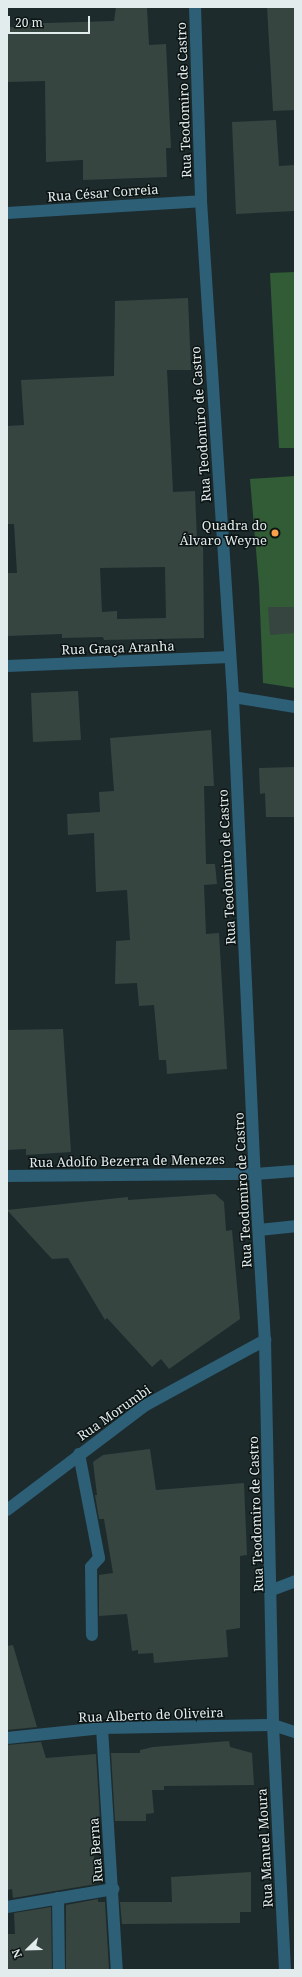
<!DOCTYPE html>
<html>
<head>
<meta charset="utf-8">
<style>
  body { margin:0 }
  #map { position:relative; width:302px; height:1977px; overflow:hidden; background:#1d2b2d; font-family:"Noto Serif",serif }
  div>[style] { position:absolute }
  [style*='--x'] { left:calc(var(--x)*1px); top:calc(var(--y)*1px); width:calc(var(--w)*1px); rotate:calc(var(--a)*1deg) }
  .green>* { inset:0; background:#315c36 }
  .building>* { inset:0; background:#374541 }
  .service>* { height:12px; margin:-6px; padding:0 6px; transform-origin:6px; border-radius:6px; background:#2d5f77 }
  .minor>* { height:12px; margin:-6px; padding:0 6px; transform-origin:6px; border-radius:6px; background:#2d5f77 }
  .tertiary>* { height:12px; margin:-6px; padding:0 6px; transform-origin:6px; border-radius:6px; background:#2d5f77 }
  .dots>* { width:11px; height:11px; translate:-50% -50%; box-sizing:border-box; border:2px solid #0c1313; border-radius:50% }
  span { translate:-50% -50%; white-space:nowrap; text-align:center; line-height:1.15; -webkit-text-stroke:3px #0c1313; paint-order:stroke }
  .street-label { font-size:13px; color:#e3eced }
  .poi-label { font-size:13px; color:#e3eced }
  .right { translate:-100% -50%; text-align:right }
  .frame { position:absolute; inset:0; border:8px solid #e3eced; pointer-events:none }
  .north { position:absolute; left:8px; top:1929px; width:40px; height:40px; -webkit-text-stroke:3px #0c1313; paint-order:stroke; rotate:247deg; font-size:11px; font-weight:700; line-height:16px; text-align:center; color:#e3eced }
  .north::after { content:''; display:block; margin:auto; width:14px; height:18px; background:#e3eced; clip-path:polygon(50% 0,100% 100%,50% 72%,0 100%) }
  .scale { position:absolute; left:8px; top:16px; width:82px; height:18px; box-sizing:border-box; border:2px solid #e3eced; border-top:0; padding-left:5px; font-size:12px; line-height:14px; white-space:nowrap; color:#e3eced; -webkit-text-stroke:3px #0c1313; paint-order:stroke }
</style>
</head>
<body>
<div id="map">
  <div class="green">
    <div style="clip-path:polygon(295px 272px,295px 448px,279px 448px,270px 273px)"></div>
    <div style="clip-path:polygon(295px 476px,295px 688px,263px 683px,259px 586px,250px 479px)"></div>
  </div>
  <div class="building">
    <div style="clip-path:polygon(116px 7px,147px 7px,149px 45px,166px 44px,171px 148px,166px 148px,167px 177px,83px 180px,83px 160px,46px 162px,45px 81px,7px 82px,7px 27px,14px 27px,14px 24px,114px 21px)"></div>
    <div style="clip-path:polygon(267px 7px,295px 7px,295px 110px,273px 111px)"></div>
    <div style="clip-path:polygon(276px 120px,279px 166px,295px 165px,295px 211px,236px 214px,232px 122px)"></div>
    <div style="clip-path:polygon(evenodd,188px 298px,191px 370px,167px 370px,173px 492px,195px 491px,197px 540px,203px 540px,204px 638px,104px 640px,103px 637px,62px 638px,62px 634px,7px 636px,7px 573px,17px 573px,14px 524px,7px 524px,7px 426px,24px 425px,21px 380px,114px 376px,115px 301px,188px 298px,165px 567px,166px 618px,117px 619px,117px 611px,102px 612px,100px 568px,165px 567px)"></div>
    <div style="clip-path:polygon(268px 607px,295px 607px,295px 633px,270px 635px)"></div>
    <div style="clip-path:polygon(78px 691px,81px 740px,33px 742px,31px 693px)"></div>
    <div style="clip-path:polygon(211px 730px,214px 786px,204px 786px,206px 864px,215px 864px,217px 884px,204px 885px,206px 934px,219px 933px,227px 1069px,167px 1074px,166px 1060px,159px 1060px,154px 1005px,139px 1006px,137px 983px,115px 984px,116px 941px,130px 940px,127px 890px,96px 892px,94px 833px,68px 835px,67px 814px,100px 812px,99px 792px,114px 791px,110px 738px)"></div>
    <div style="clip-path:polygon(295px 767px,295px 817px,266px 817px,265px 793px,260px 794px,259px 768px)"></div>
    <div style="clip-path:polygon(63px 1029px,71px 1152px,26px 1155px,26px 1149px,7px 1150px,7px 1030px)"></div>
    <div style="clip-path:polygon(215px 1194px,224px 1202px,226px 1231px,232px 1230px,240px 1319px,169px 1369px,161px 1359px,152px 1367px,107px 1318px,105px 1320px,68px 1258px,52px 1259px,7px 1210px,128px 1197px,128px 1200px)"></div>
    <div style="clip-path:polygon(150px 1449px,156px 1490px,244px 1483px,247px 1555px,240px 1556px,240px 1628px,226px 1630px,228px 1657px,154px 1663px,153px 1653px,138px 1654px,138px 1650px,132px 1651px,127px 1614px,99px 1616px,99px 1575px,113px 1573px,104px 1519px,99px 1519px,95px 1495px,97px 1495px,93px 1462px,103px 1455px)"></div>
    <div style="clip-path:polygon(13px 1645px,37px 1727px,7px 1730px,7px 1646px)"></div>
    <div style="clip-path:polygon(229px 1741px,230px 1747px,252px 1753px,254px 1785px,164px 1786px,164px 1790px,152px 1790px,154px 1813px,146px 1814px,146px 1821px,115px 1821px,111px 1753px,140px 1753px,140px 1750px,153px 1747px)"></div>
    <div style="clip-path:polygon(41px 1742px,46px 1758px,96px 1754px,100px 1820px,91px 1820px,96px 1884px,13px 1898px,12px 1889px,7px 1890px,7px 1745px)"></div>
    <div style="clip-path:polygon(251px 1872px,251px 1912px,240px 1912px,240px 1923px,122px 1924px,120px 1902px,172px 1902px,171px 1877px)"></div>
    <div style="clip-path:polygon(98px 1899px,98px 1902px,105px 1902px,109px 1970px,66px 1970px,66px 1905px)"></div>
    <div style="clip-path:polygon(51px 1907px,52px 1970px,7px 1970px,7px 1934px,15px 1934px,14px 1913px)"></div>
  </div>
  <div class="service">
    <div style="--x:79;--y:1454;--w:106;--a:79.1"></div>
    <div style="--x:99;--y:1558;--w:12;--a:132"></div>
    <div style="--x:91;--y:1567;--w:68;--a:89.2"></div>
    <div style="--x:58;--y:1898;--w:72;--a:89.2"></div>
  </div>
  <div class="minor">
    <div style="--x:7;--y:213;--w:194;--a:-3.5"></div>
    <div style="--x:7;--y:666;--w:223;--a:-2.3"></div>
    <div style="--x:233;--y:697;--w:63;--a:9.2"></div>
    <div style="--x:7;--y:1176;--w:248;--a:-0.5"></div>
    <div style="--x:255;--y:1174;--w:40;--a:-4.3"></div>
    <div style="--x:259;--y:1230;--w:36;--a:-6"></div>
    <div style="--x:7;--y:1510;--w:174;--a:-37.1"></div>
    <div style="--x:146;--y:1405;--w:136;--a:-28.6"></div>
    <div style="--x:272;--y:1590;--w:25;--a:-21"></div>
    <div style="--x:102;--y:1728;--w:242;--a:86.5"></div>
    <div style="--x:7;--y:1738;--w:96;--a:-6"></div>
    <div style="--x:102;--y:1728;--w:171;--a:-1"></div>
    <div style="--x:7;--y:1907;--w:108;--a:-9.6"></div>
  </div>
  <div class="tertiary">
    <div style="--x:195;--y:7;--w:194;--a:88.2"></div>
    <div style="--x:201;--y:201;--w:497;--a:86.3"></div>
    <div style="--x:233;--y:697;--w:478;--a:87.4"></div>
    <div style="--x:255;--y:1174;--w:166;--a:86.6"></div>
    <div style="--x:265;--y:1340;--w:385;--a:88.8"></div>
    <div style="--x:273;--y:1725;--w:245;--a:87.2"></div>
    <div style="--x:273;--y:1725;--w:23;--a:18"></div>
  </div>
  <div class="dots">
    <div style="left:275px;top:533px;background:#f8a14a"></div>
  </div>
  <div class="street-label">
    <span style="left:184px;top:100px;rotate:-92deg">Rua Teodomiro de Castro</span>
    <span style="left:103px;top:193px;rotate:-4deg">Rua César Correia</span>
    <span style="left:201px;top:424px;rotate:-94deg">Rua Teodomiro de Castro</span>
    <span style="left:118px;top:648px;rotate:-2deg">Rua Graça Aranha</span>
    <span style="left:227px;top:867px;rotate:-93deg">Rua Teodomiro de Castro</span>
    <span style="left:127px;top:1161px;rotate:-1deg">Rua Adolfo Bezerra de Menezes</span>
    <span style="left:243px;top:1190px;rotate:-93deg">Rua Teodomiro de Castro</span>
    <span style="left:114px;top:1413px;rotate:-35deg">Rua Morumbi</span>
    <span style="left:256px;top:1514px;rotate:-92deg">Rua Teodomiro de Castro</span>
    <span style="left:151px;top:1715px;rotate:-2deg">Rua Alberto de Oliveira</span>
    <span style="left:265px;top:1848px;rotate:-93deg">Rua Manuel Moura</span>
    <span style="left:96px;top:1850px;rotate:-94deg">Rua Berna</span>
  </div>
  <div class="poi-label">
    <span class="right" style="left:267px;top:533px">Quadra do<br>Álvaro Weyne</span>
  </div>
  <div class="frame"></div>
  <div class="north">N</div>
  <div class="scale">20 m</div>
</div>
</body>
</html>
